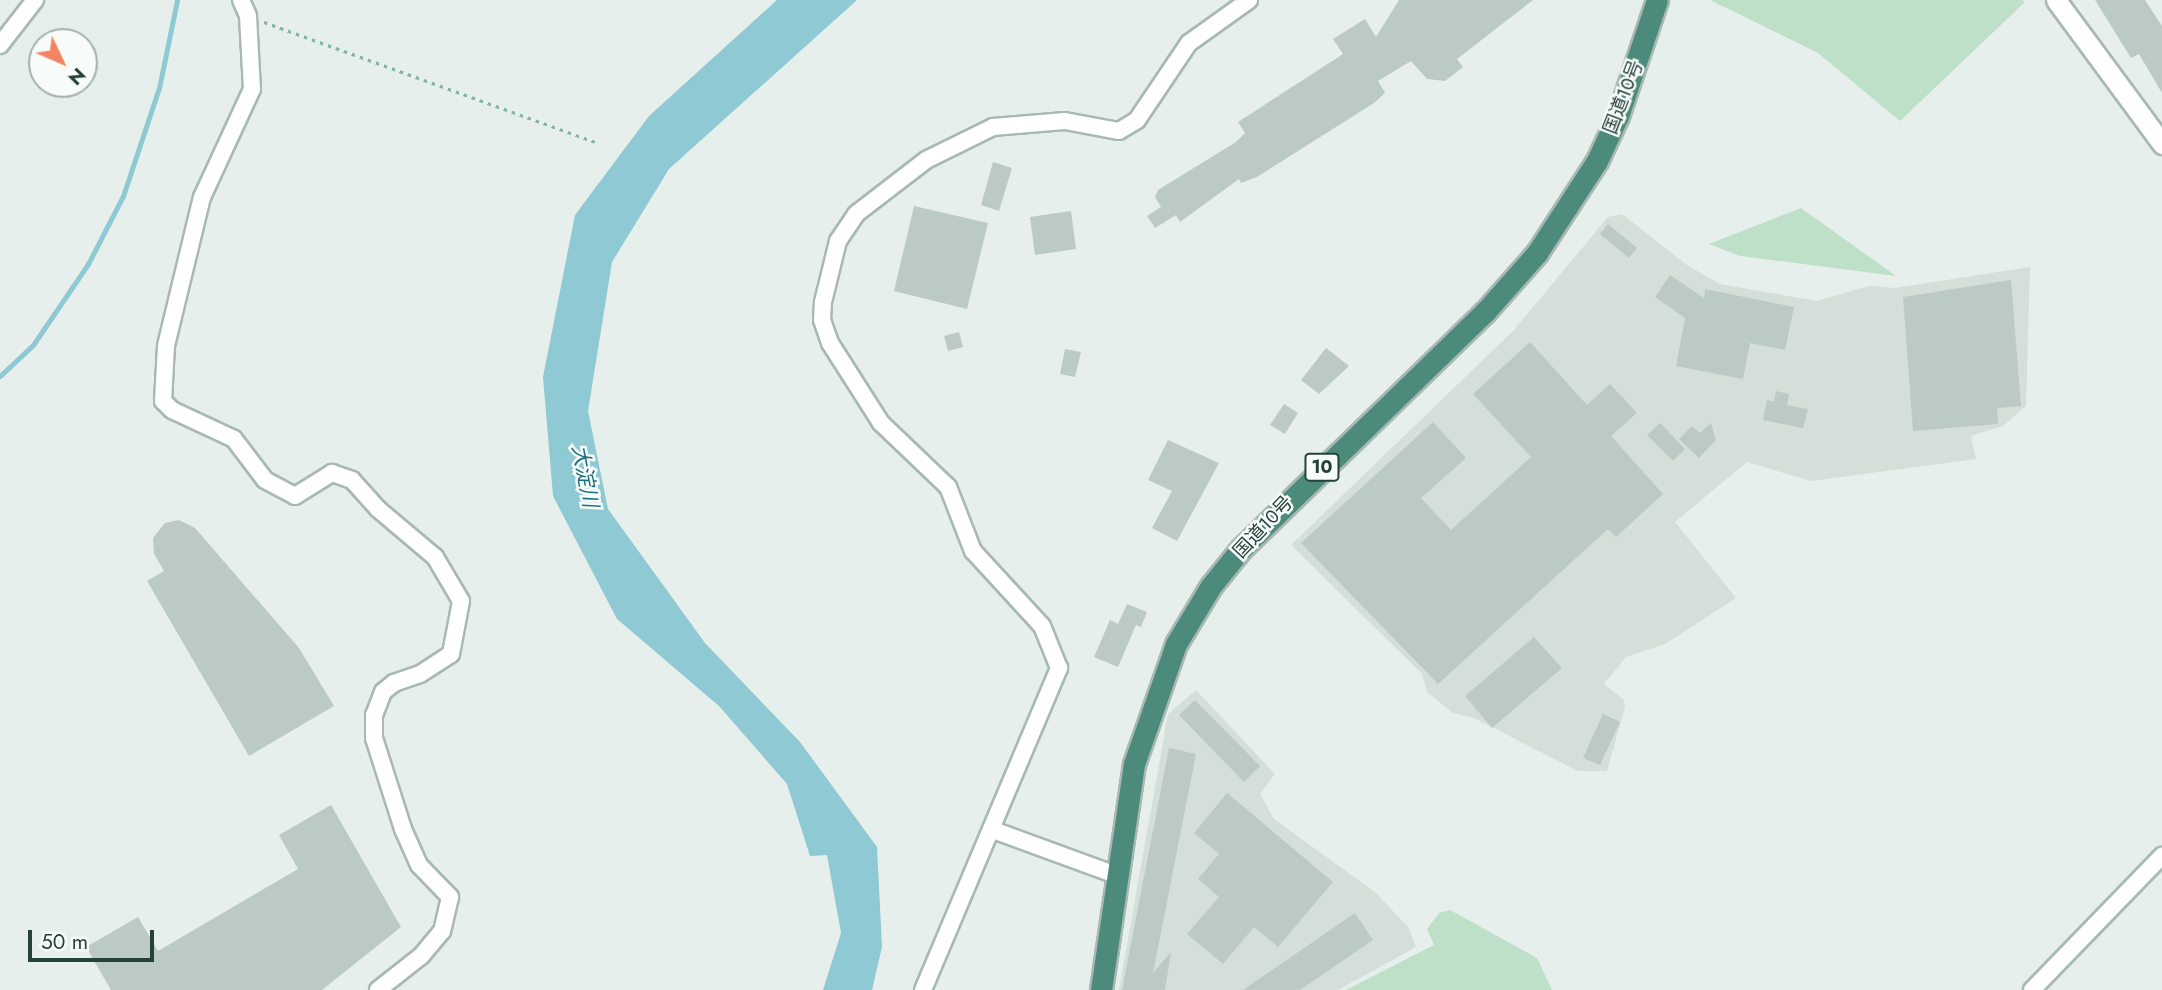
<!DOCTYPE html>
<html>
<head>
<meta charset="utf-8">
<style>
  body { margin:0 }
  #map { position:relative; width:2162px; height:990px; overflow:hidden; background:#e6efeb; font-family:Jost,"Noto Sans JP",sans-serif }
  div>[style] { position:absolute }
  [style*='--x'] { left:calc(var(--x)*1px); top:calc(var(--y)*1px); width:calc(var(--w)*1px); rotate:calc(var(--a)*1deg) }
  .built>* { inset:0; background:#d4dfda }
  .green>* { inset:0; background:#bfe0c8 }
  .water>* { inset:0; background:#8ec9d4 }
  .stream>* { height:5px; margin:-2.5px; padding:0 2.5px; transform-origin:2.5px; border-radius:2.5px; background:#8ec9d4 }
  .building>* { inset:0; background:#bbcac4 }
  .path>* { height:2.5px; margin-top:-1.25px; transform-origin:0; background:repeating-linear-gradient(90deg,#86b3a5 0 3.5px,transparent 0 8.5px) }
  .roads { filter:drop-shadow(2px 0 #a8b8b2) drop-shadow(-2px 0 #a8b8b2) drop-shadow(0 2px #a8b8b2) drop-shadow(0 -2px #a8b8b2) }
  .minor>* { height:16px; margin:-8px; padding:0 8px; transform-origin:8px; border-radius:8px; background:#fff }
  .tertiary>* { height:19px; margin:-9.5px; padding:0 9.5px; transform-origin:9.5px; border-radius:9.5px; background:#fff }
  .trunk>* { height:21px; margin:-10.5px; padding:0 10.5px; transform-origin:10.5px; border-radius:10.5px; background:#4c8a7c }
  span { translate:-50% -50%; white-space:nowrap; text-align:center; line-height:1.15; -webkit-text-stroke:5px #f7fbf9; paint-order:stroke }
  .shield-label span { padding:2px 5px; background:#f7fbf9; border:2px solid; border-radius:5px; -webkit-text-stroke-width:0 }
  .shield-label { font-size:18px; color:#24423a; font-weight:700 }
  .street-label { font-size:19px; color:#24423a }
  .water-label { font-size:21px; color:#1c6f80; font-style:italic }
  .north { position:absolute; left:28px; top:28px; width:70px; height:70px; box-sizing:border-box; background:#f7fbf9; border:2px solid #a3b1ad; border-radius:50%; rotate:134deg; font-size:19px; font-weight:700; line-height:28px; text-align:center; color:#24423a }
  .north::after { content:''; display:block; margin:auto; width:24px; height:32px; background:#f4845f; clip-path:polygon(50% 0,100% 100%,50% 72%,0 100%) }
  .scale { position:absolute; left:28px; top:930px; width:126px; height:32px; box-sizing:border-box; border:4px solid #24423a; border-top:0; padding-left:9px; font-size:21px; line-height:24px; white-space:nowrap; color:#24423a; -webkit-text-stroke:5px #f7fbf9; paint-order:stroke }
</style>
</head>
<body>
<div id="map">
  <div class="built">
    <div style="clip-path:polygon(1622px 214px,1687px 265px,1720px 284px,1817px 301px,1869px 286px,1895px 288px,2030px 267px,2026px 406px,2003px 426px,1971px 436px,1976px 459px,1811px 481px,1747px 462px,1675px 522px,1736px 598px,1665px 644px,1626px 657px,1604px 684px,1624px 700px,1625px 707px,1607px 771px,1578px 771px,1474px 718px,1453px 713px,1427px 692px,1422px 674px,1291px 545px,1514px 330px,1608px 217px)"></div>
    <div style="clip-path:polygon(1196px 690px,1275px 774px,1260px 794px,1274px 819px,1375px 892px,1408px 927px,1416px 947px,1338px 990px,1119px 990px,1168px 714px)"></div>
  </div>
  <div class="green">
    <div style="clip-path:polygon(1710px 0,2021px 0,2025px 2px,1900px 121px,1818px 53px)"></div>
    <div style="clip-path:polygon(1801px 208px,1896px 276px,1740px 256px,1709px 244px)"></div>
    <div style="clip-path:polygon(1450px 910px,1537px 958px,1552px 990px,1346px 990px,1434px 945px,1427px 929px,1439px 913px)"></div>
  </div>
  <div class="water">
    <div style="clip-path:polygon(777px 0,857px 0,669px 169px,612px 262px,588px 411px,608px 509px,705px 643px,800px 742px,877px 847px,882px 947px,872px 990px,823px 990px,841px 933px,827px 855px,810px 856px,787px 784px,719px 706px,617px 619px,553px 496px,543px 377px,575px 215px,649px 116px)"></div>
  </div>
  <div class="stream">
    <div style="--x:0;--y:376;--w:45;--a:-43.2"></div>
    <div style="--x:33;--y:345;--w:98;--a:-55.8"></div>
    <div style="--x:88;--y:264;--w:76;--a:-62.8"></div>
    <div style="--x:123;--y:196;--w:114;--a:-71.6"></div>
    <div style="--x:159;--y:88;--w:90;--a:-78.4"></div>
  </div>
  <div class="building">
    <div style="clip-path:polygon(1399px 0,1533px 0,1457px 59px,1463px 67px,1445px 81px,1427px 79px,1411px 61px,1378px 81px,1385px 93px,1374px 103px,1257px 177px,1241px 183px,1239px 179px,1180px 222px,1176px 215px,1155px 228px,1147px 216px,1161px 207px,1155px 197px,1158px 190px,1236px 142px,1245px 133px,1238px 122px,1343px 54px,1333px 39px,1365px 19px,1376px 37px)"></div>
    <div style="clip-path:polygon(2095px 0,2145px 0,2162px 26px,2162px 93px,2139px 54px,2131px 58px)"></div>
    <div style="clip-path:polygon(993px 162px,1012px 168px,999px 211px,981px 205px)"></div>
    <div style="clip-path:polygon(914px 206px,988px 223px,967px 309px,894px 291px)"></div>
    <div style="clip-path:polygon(1071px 211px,1076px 249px,1035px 255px,1030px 217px)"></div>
    <div style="clip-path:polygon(1608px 224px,1637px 248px,1629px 258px,1600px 234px)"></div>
    <div style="clip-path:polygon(1670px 275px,1704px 298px,1705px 289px,1794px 307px,1785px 350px,1750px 343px,1743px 379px,1676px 366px,1685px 318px,1655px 297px)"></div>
    <div style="clip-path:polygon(2011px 280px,2021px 406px,1997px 408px,1998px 424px,1913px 431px,1903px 297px)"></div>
    <div style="clip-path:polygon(959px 332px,963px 347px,948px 351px,944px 336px)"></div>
    <div style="clip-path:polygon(1530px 342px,1587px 405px,1610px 384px,1637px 413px,1611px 436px,1663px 494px,1616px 537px,1608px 529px,1438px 684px,1301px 543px,1433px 422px,1466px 458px,1421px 498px,1451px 530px,1531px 457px,1473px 394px)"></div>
    <div style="clip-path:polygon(1326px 348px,1349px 366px,1319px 394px,1301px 380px)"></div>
    <div style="clip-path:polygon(1065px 349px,1081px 352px,1075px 377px,1060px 374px)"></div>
    <div style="clip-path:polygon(1776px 391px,1789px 394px,1787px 405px,1808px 409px,1803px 428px,1763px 420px,1767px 400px,1774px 402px)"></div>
    <div style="clip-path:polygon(1284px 404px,1298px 413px,1285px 434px,1270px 425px)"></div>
    <div style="clip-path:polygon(1660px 423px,1685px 449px,1673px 461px,1647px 435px)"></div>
    <div style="clip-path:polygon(1711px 423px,1716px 440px,1699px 458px,1679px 439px,1692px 426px,1700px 433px)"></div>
    <div style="clip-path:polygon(1168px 440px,1219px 463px,1177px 541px,1152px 528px,1172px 491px,1148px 480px)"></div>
    <div style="clip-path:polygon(179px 520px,195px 528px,299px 648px,334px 706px,249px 756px,147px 581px,164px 571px,154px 554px,153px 538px,165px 523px)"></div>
    <div style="clip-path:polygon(1127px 604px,1147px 612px,1141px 627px,1136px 625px,1118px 667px,1094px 657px,1110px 620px,1118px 624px)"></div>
    <div style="clip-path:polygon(1534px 637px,1562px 668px,1492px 728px,1465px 696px)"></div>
    <div style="clip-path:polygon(1195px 700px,1260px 766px,1244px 782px,1179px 715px)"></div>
    <div style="clip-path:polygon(1603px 714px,1620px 722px,1600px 765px,1583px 758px)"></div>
    <div style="clip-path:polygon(1169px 748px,1196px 754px,1153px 973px,1171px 952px,1165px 990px,1122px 990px)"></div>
    <div style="clip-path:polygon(1227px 793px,1333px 882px,1278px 947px,1254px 927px,1223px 964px,1187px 934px,1219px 897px,1198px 879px,1219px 854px,1194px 833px)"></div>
    <div style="clip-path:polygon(331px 805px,401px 927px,322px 990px,111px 990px,86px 947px,138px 917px,158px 951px,298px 869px,279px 835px)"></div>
    <div style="clip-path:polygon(1355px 913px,1373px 940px,1300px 990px,1243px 990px)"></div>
  </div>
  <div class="path">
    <div style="--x:264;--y:22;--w:352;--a:19.9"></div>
  </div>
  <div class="roads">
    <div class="minor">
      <div style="--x:241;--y:0;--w:17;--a:66"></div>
      <div style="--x:248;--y:16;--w:73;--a:86.9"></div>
      <div style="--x:252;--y:89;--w:119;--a:114.8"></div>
      <div style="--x:202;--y:197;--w:153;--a:103.6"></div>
      <div style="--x:166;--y:346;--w:55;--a:93.1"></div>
      <div style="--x:163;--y:401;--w:13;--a:45"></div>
      <div style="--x:172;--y:410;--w:68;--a:25.1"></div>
      <div style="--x:234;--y:439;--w:51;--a:52.9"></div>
      <div style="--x:265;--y:480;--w:34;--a:28"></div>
      <div style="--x:295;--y:496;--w:44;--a:-31.9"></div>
      <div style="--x:332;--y:473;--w:21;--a:19"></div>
      <div style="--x:352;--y:480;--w:39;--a:48"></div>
      <div style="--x:378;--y:509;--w:75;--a:40.1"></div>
      <div style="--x:435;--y:557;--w:51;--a:59.4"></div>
      <div style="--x:461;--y:601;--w:54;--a:100.7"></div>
      <div style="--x:451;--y:654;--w:37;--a:147"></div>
      <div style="--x:420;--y:674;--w:28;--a:161"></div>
      <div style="--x:394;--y:683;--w:14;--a:141"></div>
      <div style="--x:383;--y:692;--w:25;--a:111"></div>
      <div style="--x:374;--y:715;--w:23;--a:90"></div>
      <div style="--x:374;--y:738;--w:96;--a:72.3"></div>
      <div style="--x:403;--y:829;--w:39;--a:66"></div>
      <div style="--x:419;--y:865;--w:45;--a:45.9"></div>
      <div style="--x:450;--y:897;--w:35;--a:103"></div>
      <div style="--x:442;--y:931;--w:33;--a:130"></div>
      <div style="--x:421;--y:956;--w:55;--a:141.7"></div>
      <div style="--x:0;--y:45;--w:57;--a:-52.1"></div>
      <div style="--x:993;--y:830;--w:131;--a:20.1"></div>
      <div style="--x:923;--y:990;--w:350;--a:-67.1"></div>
      <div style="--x:1059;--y:668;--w:45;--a:-112"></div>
      <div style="--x:1042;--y:626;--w:102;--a:-132.6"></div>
      <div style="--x:973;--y:551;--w:69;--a:-111.3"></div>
      <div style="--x:948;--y:487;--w:93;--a:-136.3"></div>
      <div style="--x:881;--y:423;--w:95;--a:-122.5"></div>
      <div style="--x:830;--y:343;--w:24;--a:-109"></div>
      <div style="--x:822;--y:320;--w:18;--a:-87"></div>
      <div style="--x:823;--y:302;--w:63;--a:-76.2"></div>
      <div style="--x:838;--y:241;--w:32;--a:-56"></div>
      <div style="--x:856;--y:214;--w:88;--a:-37.6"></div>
      <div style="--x:926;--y:160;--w:75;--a:-26.2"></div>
      <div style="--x:993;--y:127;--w:72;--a:-4.8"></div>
      <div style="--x:1065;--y:121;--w:55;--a:10.5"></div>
      <div style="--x:1119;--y:131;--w:21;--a:-31"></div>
      <div style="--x:1137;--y:120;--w:93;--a:-56"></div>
      <div style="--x:1189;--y:43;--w:74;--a:-35.6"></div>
      <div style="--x:2032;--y:990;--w:187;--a:-45.9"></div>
    </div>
    <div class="tertiary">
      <div style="--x:2056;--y:0;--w:179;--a:53.6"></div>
    </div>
    <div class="trunk">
      <div style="--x:1101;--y:990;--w:228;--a:-81.7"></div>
      <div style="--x:1134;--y:764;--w:127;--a:-70.7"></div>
      <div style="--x:1176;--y:644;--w:68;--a:-58.9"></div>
      <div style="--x:1211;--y:586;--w:48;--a:-51"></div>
      <div style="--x:1241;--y:549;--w:340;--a:-44.2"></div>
      <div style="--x:1485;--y:312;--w:79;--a:-48.6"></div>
      <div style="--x:1537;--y:253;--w:110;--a:-56.9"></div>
      <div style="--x:1597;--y:161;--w:50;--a:-65"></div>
      <div style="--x:1618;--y:116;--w:122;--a:-71.4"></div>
    </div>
  </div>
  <div class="shield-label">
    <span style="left:1322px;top:467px">10</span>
  </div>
  <div class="street-label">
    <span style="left:1623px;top:97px;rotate:-69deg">国道10号</span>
    <span style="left:1263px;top:527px;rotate:-47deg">国道10号</span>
  </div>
  <div class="water-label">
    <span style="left:585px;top:476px;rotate:79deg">大淀川</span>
  </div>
  <div class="north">N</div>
  <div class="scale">50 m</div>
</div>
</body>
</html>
